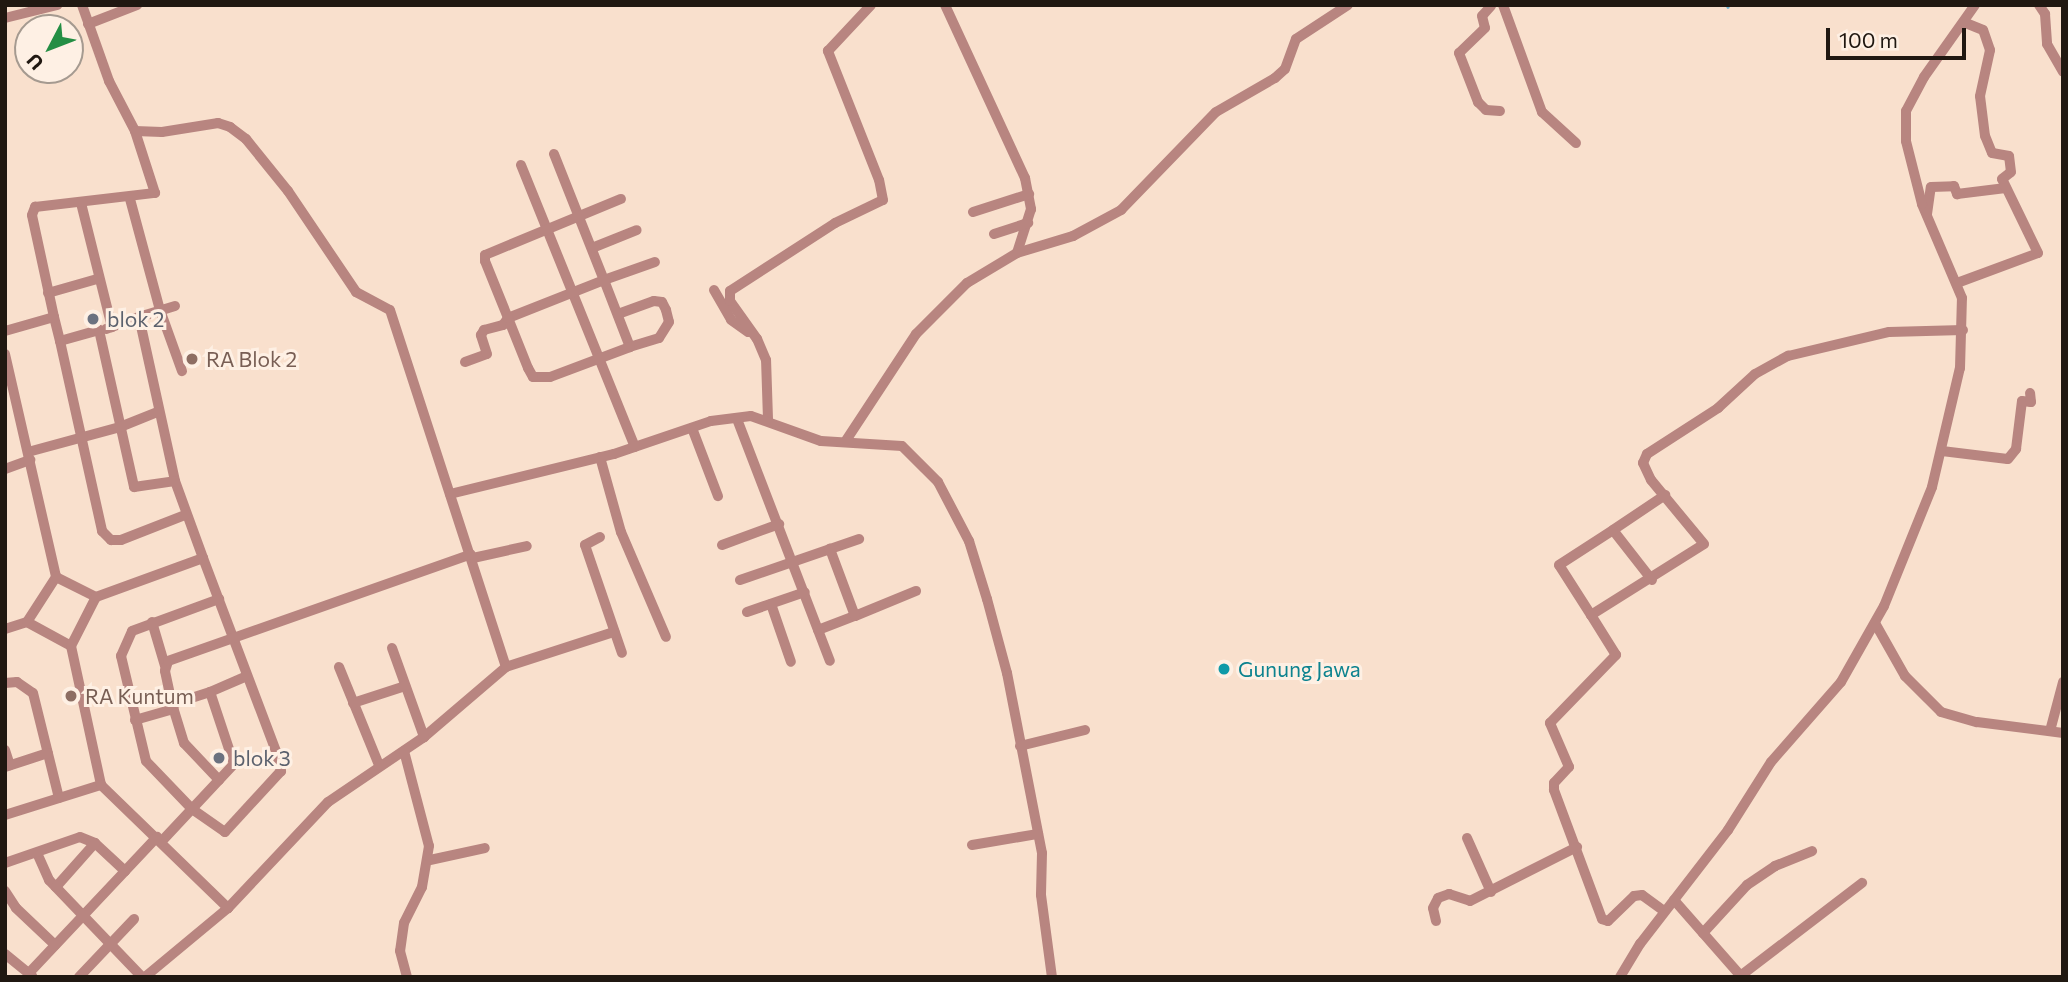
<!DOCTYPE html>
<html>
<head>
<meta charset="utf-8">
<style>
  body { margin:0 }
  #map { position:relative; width:2068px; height:982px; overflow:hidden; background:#f9e0cd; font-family:Commissioner,sans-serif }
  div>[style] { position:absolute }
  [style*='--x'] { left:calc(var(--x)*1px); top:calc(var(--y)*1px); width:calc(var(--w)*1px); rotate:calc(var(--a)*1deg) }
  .stream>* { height:2.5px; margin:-1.25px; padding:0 1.25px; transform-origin:1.25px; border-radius:1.25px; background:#71b5d3 }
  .minor>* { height:10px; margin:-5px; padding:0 5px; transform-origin:5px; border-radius:5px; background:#b88580 }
  .dots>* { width:19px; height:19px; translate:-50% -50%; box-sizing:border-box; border:4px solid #fef0e4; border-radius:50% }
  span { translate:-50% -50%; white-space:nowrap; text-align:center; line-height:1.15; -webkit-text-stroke:6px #fef0e4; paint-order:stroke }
  .worship-label { font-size:21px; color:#5b616d }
  .left { translate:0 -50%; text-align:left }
  .education-label { font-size:21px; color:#785e54 }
  .culture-label { font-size:21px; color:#0d838f }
  .frame { position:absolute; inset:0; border:7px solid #201811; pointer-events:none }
  .north { position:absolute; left:14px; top:14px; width:70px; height:70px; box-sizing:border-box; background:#fef0e4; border:2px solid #a59a90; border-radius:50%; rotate:228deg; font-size:19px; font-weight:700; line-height:28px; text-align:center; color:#201811 }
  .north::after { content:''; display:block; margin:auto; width:24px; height:32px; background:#248e44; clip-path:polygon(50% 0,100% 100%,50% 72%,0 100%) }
  .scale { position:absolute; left:1826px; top:28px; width:140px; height:32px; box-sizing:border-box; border:4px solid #201811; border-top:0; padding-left:9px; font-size:21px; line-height:24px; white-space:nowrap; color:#201811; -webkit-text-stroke:5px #fef0e4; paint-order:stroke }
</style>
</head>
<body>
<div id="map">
  <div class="stream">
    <div style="--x:1727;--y:5;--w:2;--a:63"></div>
  </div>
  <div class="minor">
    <div style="--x:82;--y:5;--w:81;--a:70.4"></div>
    <div style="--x:109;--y:81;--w:56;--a:62.5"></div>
    <div style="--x:135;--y:131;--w:27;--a:2"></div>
    <div style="--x:162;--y:132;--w:57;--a:-9.1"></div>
    <div style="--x:218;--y:123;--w:13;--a:18"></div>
    <div style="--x:230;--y:127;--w:20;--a:37"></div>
    <div style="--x:246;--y:139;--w:67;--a:51.1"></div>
    <div style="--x:288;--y:191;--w:122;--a:56"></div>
    <div style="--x:356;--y:292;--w:38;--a:28"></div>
    <div style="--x:390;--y:310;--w:375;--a:72"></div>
    <div style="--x:506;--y:667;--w:108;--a:139.5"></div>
    <div style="--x:424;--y:737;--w:116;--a:145.9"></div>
    <div style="--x:328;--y:802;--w:146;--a:133.3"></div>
    <div style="--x:228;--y:908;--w:108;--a:140.3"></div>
    <div style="--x:945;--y:5;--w:191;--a:65.2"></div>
    <div style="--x:1025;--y:178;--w:32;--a:79"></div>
    <div style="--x:1031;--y:209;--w:46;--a:107.7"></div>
    <div style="--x:1503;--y:5;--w:114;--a:70"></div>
    <div style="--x:1542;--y:112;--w:46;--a:42.4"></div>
    <div style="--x:2039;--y:5;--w:11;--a:56"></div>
    <div style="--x:2045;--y:14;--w:30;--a:86"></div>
    <div style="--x:2047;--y:44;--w:32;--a:60"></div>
    <div style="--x:1491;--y:6;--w:13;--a:132"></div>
    <div style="--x:1482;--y:16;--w:12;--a:76"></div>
    <div style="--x:1485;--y:28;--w:36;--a:136"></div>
    <div style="--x:1459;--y:53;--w:53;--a:68.8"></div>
    <div style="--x:1478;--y:102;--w:11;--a:45"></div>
    <div style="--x:1486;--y:110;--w:14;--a:4"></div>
    <div style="--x:5;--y:18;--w:54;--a:-14"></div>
    <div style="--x:88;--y:24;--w:53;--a:-21.2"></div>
    <div style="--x:554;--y:154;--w:136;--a:68.4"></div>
    <div style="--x:604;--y:280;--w:54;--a:-19.4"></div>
    <div style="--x:521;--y:165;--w:304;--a:68"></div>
    <div style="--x:130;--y:199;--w:115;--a:74.9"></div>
    <div style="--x:160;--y:310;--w:65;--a:70.2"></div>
    <div style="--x:81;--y:203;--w:128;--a:76"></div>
    <div style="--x:973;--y:212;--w:59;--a:-17.8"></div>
    <div style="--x:1927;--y:214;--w:27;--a:-82"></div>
    <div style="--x:1931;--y:187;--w:23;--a:-2"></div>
    <div style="--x:1954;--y:186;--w:9;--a:69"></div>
    <div style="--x:1957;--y:194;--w:49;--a:-7"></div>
    <div style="--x:994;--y:234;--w:36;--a:-18"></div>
    <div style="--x:592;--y:248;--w:48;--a:-21.8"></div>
    <div style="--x:1957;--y:283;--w:86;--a:-20.3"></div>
    <div style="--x:2038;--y:253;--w:82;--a:-115.9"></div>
    <div style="--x:2002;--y:179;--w:11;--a:-38"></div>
    <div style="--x:2011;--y:172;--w:16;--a:-97"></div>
    <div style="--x:2009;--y:156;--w:17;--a:-170"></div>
    <div style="--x:1992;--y:153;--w:18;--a:-112"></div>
    <div style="--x:1985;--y:136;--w:40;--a:-97.1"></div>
    <div style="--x:1980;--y:96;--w:47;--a:-77.7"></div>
    <div style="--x:1990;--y:50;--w:21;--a:-109"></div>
    <div style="--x:1983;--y:30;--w:18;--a:-158"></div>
    <div style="--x:714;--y:290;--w:34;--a:60"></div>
    <div style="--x:731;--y:320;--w:21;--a:35"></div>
    <div style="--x:48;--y:293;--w:51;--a:-15.9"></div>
    <div style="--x:175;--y:306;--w:38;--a:163"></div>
    <div style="--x:139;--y:317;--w:168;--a:77.6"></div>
    <div style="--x:175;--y:481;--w:82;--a:70"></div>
    <div style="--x:618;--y:314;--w:38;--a:-20"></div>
    <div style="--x:654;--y:301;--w:8;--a:7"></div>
    <div style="--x:662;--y:302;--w:9;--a:63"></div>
    <div style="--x:666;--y:310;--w:12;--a:76"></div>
    <div style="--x:669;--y:322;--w:19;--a:122"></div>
    <div style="--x:659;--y:338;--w:30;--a:163"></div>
    <div style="--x:54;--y:317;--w:25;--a:76"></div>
    <div style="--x:60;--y:341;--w:41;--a:-15.8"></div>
    <div style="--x:99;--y:330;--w:161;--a:77.4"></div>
    <div style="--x:134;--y:487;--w:41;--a:-8.3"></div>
    <div style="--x:106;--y:329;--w:35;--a:-20"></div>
    <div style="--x:5;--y:331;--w:51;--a:-15.9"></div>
    <div style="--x:54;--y:317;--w:104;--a:-102.2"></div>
    <div style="--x:32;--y:215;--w:9;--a:-69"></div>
    <div style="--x:35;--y:207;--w:121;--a:-6.7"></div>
    <div style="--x:155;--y:193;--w:65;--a:-107.9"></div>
    <div style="--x:60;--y:341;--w:195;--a:77.5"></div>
    <div style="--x:102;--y:531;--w:13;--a:45"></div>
    <div style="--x:111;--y:540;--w:10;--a:0"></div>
    <div style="--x:121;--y:540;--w:69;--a:-21.3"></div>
    <div style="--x:5;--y:354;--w:229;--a:77.1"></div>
    <div style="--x:465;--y:362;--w:23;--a:-20"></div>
    <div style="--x:487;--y:354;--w:20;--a:-108"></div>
    <div style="--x:481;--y:335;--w:6;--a:-59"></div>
    <div style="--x:484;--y:330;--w:20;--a:-15"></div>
    <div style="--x:503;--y:325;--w:9;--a:-54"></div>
    <div style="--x:508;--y:318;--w:103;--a:-21.6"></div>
    <div style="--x:604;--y:280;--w:72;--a:68.8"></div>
    <div style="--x:630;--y:347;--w:85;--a:159.4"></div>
    <div style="--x:550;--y:377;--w:17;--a:180"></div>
    <div style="--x:533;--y:377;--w:10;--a:-119"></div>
    <div style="--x:528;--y:368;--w:54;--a:-111.8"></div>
    <div style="--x:508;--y:318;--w:61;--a:-112"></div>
    <div style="--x:485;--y:261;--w:6;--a:-90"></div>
    <div style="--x:485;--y:255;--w:147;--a:-22.4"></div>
    <div style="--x:737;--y:419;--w:259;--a:69"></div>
    <div style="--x:768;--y:419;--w:59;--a:-91.9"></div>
    <div style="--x:766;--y:360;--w:23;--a:-113"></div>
    <div style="--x:757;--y:339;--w:47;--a:-125.4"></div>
    <div style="--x:730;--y:301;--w:10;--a:-90"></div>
    <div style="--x:730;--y:291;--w:125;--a:-32.9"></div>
    <div style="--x:835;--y:223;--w:53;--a:-25.6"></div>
    <div style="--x:883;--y:200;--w:20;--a:-101"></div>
    <div style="--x:879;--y:180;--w:139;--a:-111.6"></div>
    <div style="--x:828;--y:51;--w:63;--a:-46.9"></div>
    <div style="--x:692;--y:428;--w:73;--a:69.1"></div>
    <div style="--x:845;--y:442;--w:129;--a:-56.7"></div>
    <div style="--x:916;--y:334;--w:72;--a:-45"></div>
    <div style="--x:967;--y:283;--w:58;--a:-31"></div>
    <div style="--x:1017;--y:253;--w:59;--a:-16.9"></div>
    <div style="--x:1073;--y:236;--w:55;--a:-28.4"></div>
    <div style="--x:1121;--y:210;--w:136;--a:-45.9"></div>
    <div style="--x:1216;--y:112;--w:68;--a:-30"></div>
    <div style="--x:1275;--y:78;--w:13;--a:-42"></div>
    <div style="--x:1285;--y:69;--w:32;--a:-70"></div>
    <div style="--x:1296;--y:39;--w:62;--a:-33.2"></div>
    <div style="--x:1942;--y:451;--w:66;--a:6.9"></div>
    <div style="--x:2008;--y:459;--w:13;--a:-51"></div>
    <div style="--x:2016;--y:449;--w:48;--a:-82.9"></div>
    <div style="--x:2022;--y:401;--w:9;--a:6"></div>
    <div style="--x:2031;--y:402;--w:9;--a:-96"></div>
    <div style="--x:28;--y:452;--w:95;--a:-15.2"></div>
    <div style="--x:120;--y:427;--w:40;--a:-22"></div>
    <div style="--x:600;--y:457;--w:78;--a:74.4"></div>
    <div style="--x:621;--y:532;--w:114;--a:66.8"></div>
    <div style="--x:5;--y:469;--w:27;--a:-20"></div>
    <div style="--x:450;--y:494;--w:169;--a:-13.7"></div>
    <div style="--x:614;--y:454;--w:102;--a:-18.8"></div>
    <div style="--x:711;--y:421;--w:40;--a:-7.1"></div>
    <div style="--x:751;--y:416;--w:74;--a:19.7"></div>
    <div style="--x:821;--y:441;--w:81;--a:3.5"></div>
    <div style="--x:902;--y:446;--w:51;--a:45"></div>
    <div style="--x:938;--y:482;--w:67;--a:62.3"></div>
    <div style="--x:969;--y:541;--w:61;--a:72.8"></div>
    <div style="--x:987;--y:599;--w:77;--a:74.9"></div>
    <div style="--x:1007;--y:673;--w:183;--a:79"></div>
    <div style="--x:1042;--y:853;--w:42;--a:91.4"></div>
    <div style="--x:1041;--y:895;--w:83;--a:82.4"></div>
    <div style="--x:600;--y:537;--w:17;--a:152"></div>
    <div style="--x:585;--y:545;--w:114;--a:71.1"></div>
    <div style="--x:722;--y:545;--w:61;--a:-20.2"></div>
    <div style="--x:473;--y:558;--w:55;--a:-12.5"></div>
    <div style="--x:740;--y:580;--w:126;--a:-19"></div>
    <div style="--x:1652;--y:580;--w:63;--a:-128"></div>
    <div style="--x:1613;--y:530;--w:63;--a:-33.9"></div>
    <div style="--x:771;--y:604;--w:61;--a:71"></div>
    <div style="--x:747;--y:612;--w:61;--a:-19"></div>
    <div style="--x:1591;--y:615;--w:59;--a:-122.6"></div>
    <div style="--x:1559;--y:565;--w:64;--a:-32.9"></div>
    <div style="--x:855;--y:616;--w:66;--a:-22.3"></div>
    <div style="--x:27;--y:622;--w:54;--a:-57.2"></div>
    <div style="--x:56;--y:577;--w:45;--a:26.6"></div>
    <div style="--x:152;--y:622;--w:46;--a:73.5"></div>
    <div style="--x:1875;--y:623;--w:61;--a:60.5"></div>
    <div style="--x:1905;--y:676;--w:51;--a:45"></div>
    <div style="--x:1941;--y:712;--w:37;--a:16"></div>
    <div style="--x:1977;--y:722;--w:87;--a:7.3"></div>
    <div style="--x:5;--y:629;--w:23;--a:-18"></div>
    <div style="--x:27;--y:622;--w:50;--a:28.6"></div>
    <div style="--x:71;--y:646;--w:142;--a:77.8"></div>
    <div style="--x:818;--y:630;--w:40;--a:-21"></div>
    <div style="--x:855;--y:616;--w:72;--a:-110.5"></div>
    <div style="--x:71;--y:646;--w:55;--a:-63"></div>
    <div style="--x:96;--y:597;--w:114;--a:-20"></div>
    <div style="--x:203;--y:558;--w:206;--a:69.3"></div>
    <div style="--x:276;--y:751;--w:21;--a:76"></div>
    <div style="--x:281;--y:771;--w:83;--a:132.6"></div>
    <div style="--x:225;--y:832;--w:40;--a:-145.1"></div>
    <div style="--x:192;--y:809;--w:66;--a:-133.8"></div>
    <div style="--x:146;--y:761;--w:108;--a:-103.4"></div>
    <div style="--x:121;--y:656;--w:27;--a:-66"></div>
    <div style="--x:132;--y:631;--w:93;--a:-20.2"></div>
    <div style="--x:392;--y:648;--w:95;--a:70.2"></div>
    <div style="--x:339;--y:667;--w:106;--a:67.8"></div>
    <div style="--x:506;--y:667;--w:114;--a:-18"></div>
    <div style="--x:5;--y:683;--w:12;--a:-5"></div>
    <div style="--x:17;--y:682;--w:19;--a:35"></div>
    <div style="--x:33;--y:693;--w:108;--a:76.1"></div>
    <div style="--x:210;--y:692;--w:40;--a:-23.4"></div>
    <div style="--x:353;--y:703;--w:55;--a:-18.1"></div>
    <div style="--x:172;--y:704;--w:41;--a:72.9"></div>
    <div style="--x:184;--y:743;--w:51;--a:46.6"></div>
    <div style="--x:135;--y:720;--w:40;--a:-16"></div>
    <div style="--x:2050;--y:731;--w:51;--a:-75.1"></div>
    <div style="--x:1020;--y:746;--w:67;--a:-13.8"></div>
    <div style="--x:5;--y:750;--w:16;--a:72"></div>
    <div style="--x:404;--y:751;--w:98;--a:75.3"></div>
    <div style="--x:429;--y:846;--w:42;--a:99.7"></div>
    <div style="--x:422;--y:887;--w:40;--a:116.6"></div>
    <div style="--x:404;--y:923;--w:28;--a:98"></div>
    <div style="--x:400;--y:951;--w:27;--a:75"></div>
    <div style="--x:5;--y:767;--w:45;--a:-18"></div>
    <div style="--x:5;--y:815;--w:101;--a:-17.4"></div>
    <div style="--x:101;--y:785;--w:177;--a:44.1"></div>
    <div style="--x:1467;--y:838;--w:59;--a:66"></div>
    <div style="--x:161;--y:842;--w:107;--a:-46.9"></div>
    <div style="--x:234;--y:764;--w:76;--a:-108.4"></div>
    <div style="--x:210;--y:692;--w:40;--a:162"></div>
    <div style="--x:172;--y:704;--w:34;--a:-102"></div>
    <div style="--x:165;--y:671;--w:10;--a:-73"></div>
    <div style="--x:168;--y:661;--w:321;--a:-19.4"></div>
    <div style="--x:972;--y:845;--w:67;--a:-9.5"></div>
    <div style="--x:37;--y:853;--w:30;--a:66"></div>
    <div style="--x:49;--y:880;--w:134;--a:46.2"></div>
    <div style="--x:430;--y:860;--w:56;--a:-12.3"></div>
    <div style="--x:5;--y:863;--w:79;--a:-19.1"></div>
    <div style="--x:80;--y:837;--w:16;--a:22"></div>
    <div style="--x:125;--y:871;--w:47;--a:-46.7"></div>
    <div style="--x:5;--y:891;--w:20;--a:57"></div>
    <div style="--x:16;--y:908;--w:54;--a:43.5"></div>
    <div style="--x:1674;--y:900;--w:100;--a:48.7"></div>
    <div style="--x:1664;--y:911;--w:27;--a:-144"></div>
    <div style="--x:1642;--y:895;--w:8;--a:173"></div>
    <div style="--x:1634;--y:896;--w:36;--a:136"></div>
    <div style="--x:1608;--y:921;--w:6;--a:-162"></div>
    <div style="--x:1602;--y:919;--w:138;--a:-110.4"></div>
    <div style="--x:1554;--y:790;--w:7;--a:-90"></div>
    <div style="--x:1554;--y:783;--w:22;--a:-47"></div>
    <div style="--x:1569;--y:767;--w:48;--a:-113.4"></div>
    <div style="--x:1550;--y:723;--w:95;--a:-45.9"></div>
    <div style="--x:1616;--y:655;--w:47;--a:-122"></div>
    <div style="--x:1591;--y:615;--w:133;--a:-32.1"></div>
    <div style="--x:1704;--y:544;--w:83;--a:-129.6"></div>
    <div style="--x:1651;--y:480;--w:19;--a:-115"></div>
    <div style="--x:1643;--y:463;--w:10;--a:-66"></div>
    <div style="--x:1647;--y:454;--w:85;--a:-32.9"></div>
    <div style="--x:1718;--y:408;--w:50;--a:-42.6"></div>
    <div style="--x:1755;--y:374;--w:38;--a:-29"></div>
    <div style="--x:1788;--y:356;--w:104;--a:-13.4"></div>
    <div style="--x:1889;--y:332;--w:74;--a:-1.5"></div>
    <div style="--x:1436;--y:921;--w:13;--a:-103"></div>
    <div style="--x:1433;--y:908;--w:11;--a:-63"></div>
    <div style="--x:1438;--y:898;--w:12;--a:-20"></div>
    <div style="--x:1449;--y:894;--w:22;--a:18"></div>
    <div style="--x:1470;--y:901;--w:120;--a:-26.8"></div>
    <div style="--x:1703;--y:933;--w:65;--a:-47.5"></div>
    <div style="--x:1747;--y:885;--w:34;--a:-34"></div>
    <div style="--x:1775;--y:866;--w:40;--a:-22"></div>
    <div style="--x:5;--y:954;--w:35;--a:39"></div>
    <div style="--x:29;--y:973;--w:140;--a:-46.7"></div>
    <div style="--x:125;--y:871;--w:41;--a:-137"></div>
    <div style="--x:95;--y:843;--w:59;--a:131.6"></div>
    <div style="--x:79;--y:977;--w:80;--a:-46.5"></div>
    <div style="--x:1620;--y:977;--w:39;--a:-59"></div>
    <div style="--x:1640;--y:944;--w:144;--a:-52.3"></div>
    <div style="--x:1728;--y:830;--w:80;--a:-57.7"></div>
    <div style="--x:1771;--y:762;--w:106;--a:-48.8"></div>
    <div style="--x:1841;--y:682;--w:87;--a:-60.5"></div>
    <div style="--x:1884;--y:606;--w:128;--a:-68"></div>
    <div style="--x:1932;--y:487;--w:122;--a:-76.8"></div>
    <div style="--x:1960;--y:368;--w:70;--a:-88.4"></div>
    <div style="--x:1962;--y:298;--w:102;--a:-113.1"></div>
    <div style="--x:1922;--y:204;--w:65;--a:-104.3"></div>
    <div style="--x:1906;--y:141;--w:30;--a:-90"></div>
    <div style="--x:1906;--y:111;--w:38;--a:-62"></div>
    <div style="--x:1924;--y:77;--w:88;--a:-54.7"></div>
    <div style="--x:1739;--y:977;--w:155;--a:-37.4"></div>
  </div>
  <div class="dots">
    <div style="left:93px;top:319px;background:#6b7280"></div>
    <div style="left:192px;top:359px;background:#8d6e63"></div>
    <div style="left:1224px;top:669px;background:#0f9aa8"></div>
    <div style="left:71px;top:696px;background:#8d6e63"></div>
    <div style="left:219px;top:758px;background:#6b7280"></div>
  </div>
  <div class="worship-label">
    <span class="left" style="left:107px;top:319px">blok 2</span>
    <span class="left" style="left:233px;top:758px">blok 3</span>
  </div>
  <div class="education-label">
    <span class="left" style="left:206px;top:359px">RA Blok 2</span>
    <span class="left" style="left:85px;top:696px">RA Kuntum</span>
  </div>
  <div class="culture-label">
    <span class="left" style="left:1238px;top:669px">Gunung Jawa</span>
  </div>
  <div class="frame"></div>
  <div class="north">U</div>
  <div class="scale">100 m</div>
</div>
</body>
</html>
